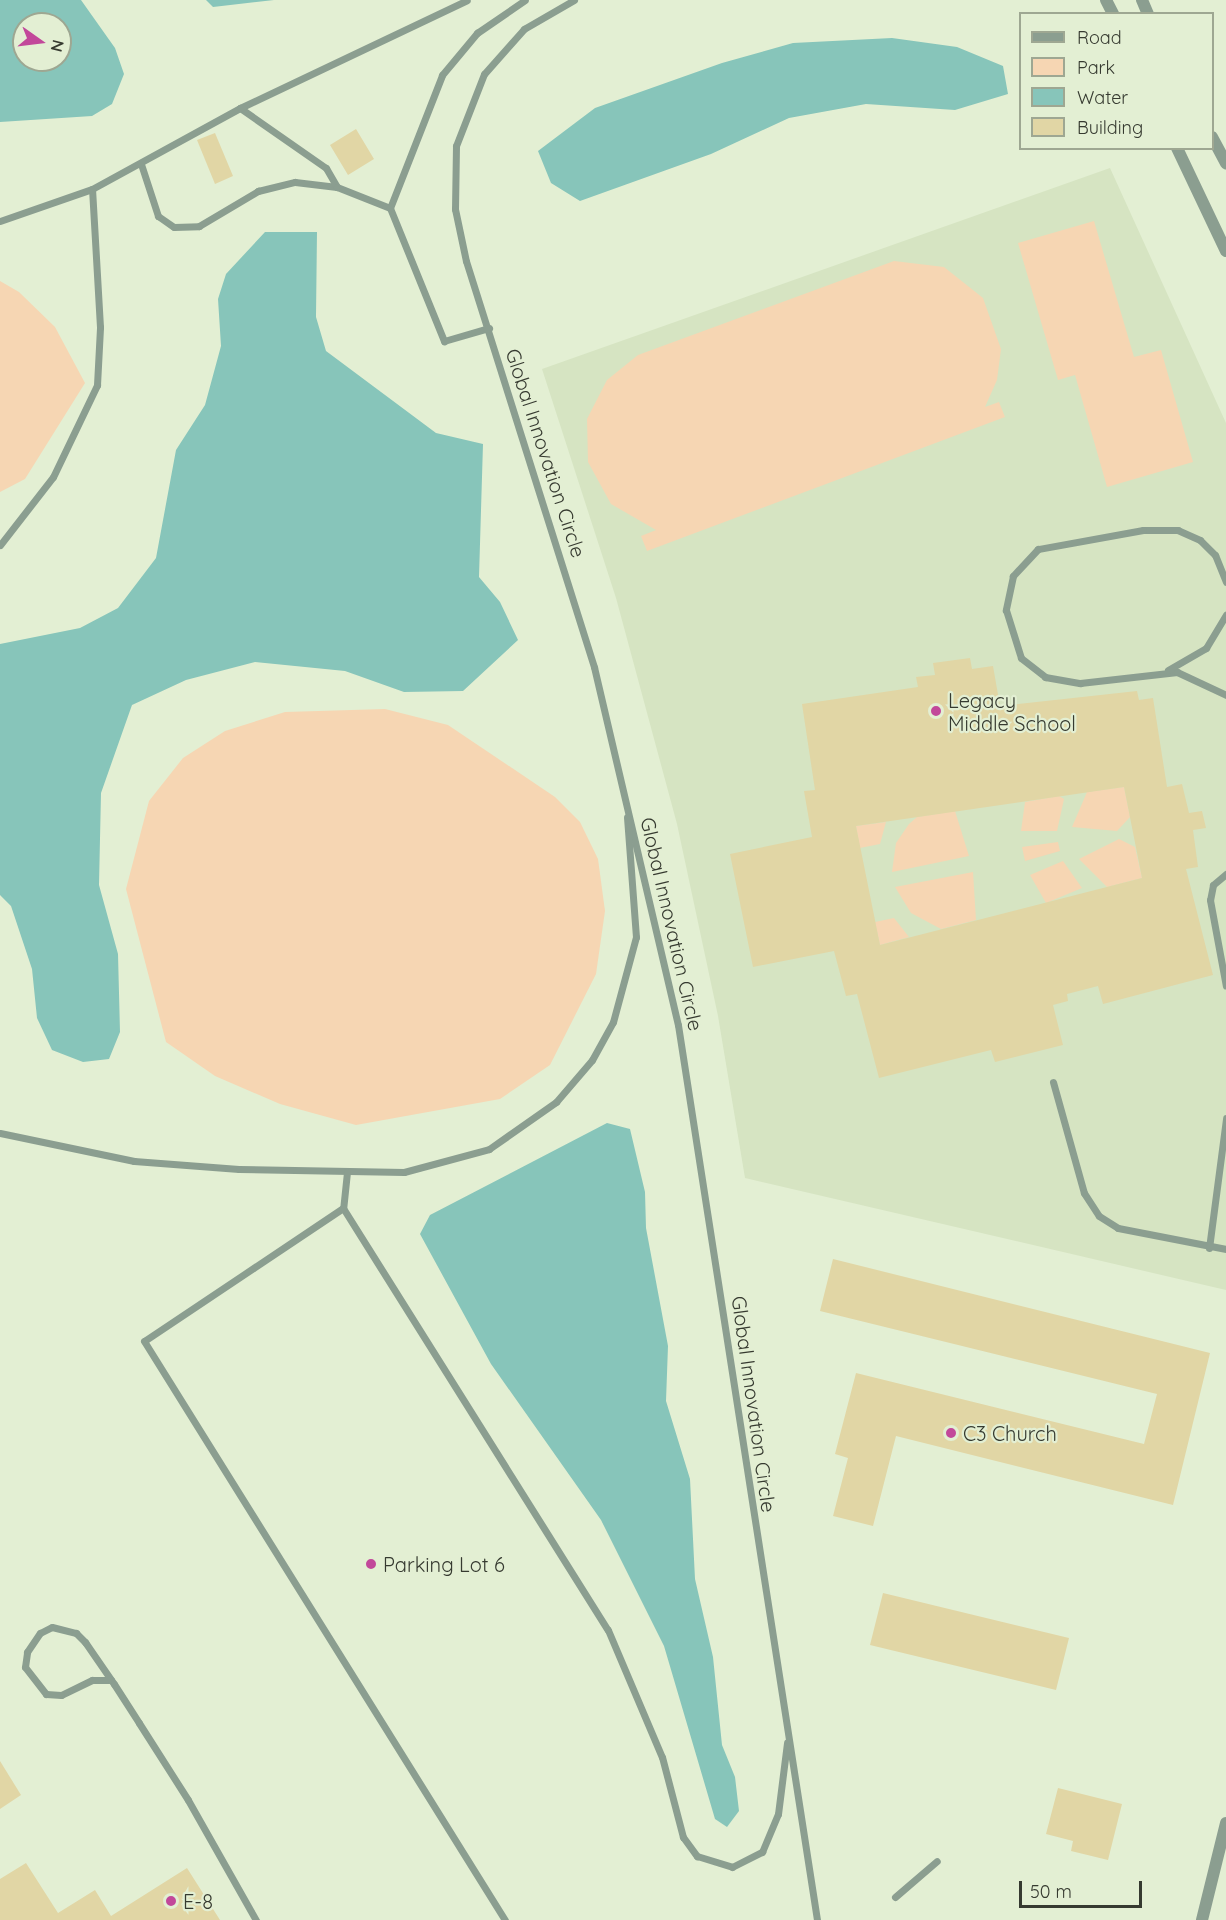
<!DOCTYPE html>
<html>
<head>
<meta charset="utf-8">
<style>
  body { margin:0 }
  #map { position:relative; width:1226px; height:1920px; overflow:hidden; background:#e3efd3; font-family:Quicksand,sans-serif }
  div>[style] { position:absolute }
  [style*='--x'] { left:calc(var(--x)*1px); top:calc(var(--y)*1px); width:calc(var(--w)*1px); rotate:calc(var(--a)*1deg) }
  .built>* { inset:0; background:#d6e4c2 }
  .green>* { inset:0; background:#f6d6b3 }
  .water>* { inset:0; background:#87c5ba }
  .building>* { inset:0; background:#e1d6a5 }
  .service>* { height:7px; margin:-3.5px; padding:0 3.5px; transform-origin:3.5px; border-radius:3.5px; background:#8b9e90 }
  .tertiary>* { height:12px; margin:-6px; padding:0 6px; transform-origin:6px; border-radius:6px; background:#8b9e90 }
  .dots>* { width:16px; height:16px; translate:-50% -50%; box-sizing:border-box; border:3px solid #e3efd3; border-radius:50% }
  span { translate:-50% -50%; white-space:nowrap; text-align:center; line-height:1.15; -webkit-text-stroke:4.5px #e3efd3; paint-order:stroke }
  .street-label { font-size:20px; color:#363a30 }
  .poi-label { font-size:20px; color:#363a30 }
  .left { translate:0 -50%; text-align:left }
  .legend { position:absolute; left:1019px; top:12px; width:195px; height:138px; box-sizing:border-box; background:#e3efd3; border:2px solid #9ea792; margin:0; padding:8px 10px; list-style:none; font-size:18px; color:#363a30 }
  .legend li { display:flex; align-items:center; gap:12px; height:30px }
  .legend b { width:30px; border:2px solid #9ea792 }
  .north { position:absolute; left:12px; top:12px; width:60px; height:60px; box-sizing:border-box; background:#e3efd3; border:2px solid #9ea792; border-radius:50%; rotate:104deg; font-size:16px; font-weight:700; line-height:24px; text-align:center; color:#363a30 }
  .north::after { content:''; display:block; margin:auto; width:21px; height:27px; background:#c2489a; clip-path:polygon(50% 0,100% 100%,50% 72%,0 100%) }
  .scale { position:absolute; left:1019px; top:1881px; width:123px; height:27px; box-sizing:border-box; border:3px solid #363a30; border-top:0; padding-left:8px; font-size:18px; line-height:21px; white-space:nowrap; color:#363a30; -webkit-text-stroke:4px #e3efd3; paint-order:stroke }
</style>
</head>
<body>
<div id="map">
  <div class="built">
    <div style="clip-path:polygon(1110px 168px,1226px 423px,1226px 1290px,745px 1178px,718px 1016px,677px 824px,616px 598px,542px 369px)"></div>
  </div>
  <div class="green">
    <div style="clip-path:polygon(1094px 221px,1134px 357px,1161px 350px,1193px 462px,1107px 487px,1075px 375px,1058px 380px,1018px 243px)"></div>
    <div style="clip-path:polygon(894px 261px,944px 267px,983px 298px,1001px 349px,997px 380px,985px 407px,999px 402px,1005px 417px,647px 551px,641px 536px,656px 530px,611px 504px,588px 462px,587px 419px,607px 380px,638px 355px)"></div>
    <div style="clip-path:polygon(0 281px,19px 292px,55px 327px,85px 383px,25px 479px,0 492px)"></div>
    <div style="clip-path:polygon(385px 709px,448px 725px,555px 797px,580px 822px,598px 859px,605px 911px,596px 974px,550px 1065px,500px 1099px,356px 1125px,280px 1104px,215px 1076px,166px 1042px,126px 889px,149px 801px,183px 758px,225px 731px,285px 712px)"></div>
    <div style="clip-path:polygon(1124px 787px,1130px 817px,1117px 831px,1072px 827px,1087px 792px)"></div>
    <div style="clip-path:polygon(1059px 796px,1064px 799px,1057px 831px,1021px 831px,1025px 802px)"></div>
    <div style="clip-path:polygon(955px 811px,969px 856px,892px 872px,896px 843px,909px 824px,917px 817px)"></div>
    <div style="clip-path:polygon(886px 822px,880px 844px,860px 848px,856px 826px)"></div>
    <div style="clip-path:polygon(1119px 839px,1135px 847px,1142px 878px,1107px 887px,1079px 859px)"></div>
    <div style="clip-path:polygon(1058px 842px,1060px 851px,1025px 861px,1022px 847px)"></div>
    <div style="clip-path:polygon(1063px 861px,1082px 888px,1046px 903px,1030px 875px)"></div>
    <div style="clip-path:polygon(973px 872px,976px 920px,941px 929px,911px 913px,895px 887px)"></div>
    <div style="clip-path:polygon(894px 918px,909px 937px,880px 945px,875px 922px)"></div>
  </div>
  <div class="water">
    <div style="clip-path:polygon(evenodd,0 0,81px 0,115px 48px,124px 74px,112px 104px,92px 116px,0 122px,0 0,24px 24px,60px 24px,60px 60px,24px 60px,24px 24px)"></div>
    <div style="clip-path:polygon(206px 0,274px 0,213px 7px)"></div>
    <div style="clip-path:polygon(892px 38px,957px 47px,1003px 66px,1008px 94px,955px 110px,866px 104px,789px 118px,711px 154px,580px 201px,551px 183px,538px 151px,595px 108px,722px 63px,793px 43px)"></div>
    <div style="clip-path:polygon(265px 232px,317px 232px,316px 317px,326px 351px,436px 433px,483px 444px,479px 577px,500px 602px,518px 640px,463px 691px,404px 692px,345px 671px,255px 662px,186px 680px,132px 705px,101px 793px,99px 885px,118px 954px,120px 1032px,109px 1059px,83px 1062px,52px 1050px,37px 1018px,32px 969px,11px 906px,0 895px,0 644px,80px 628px,118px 608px,156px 558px,176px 450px,205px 405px,221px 346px,218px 299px,226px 274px)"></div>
    <div style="clip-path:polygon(607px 1123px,630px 1129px,645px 1192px,646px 1228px,668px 1346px,666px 1401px,690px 1479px,695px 1579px,713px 1657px,722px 1745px,735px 1777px,739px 1811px,727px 1827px,715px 1819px,664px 1646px,601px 1520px,491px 1364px,420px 1234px,430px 1215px)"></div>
  </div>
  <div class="building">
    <div style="clip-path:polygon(356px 129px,374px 159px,348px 175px,330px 145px)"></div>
    <div style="clip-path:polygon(215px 133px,233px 176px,215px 184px,197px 140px)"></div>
    <div style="clip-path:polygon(evenodd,970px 658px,972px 669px,993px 666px,1000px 706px,1137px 691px,1139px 700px,1153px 698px,1167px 787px,1182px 784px,1189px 813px,1202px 811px,1206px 828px,1193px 830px,1198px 867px,1186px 869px,1213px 975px,1103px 1004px,1098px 986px,1067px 994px,1068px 1001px,1053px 1005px,1063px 1045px,995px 1062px,991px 1050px,879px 1078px,857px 994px,846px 996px,834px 951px,753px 967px,730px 854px,812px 837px,804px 791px,815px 790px,802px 704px,918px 687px,916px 677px,935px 675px,933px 663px,970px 658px,1124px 787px,1142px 878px,880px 945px,856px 826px,1124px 787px)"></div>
    <div style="clip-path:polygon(833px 1259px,1210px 1353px,1173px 1505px,896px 1436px,873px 1526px,833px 1516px,848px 1458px,835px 1454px,856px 1373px,1144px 1444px,1157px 1394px,820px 1311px)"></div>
    <div style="clip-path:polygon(883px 1593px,1069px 1638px,1056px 1690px,870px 1645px)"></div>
    <div style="clip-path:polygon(0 1761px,21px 1795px,0 1809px)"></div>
    <div style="clip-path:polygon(1058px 1788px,1122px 1804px,1108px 1860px,1071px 1851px,1073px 1841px,1046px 1834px)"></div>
    <div style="clip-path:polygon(26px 1863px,58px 1913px,95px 1890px,111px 1916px,187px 1868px,220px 1920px,0 1920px,0 1879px)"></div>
  </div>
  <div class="service">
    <div style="--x:574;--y:0;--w:58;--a:149.9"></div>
    <div style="--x:524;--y:29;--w:60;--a:131.6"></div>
    <div style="--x:484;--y:74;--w:77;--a:111.3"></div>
    <div style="--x:456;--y:146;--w:63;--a:90.9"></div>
    <div style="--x:455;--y:209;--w:53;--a:78.1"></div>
    <div style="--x:466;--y:261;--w:426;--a:72.5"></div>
    <div style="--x:594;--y:667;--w:368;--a:76.8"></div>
    <div style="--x:678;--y:1025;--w:906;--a:81.17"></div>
    <div style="--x:141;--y:164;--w:55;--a:71.9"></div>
    <div style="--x:158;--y:216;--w:19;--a:35"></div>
    <div style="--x:174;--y:227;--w:25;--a:-2"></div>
    <div style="--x:199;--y:226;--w:69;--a:-30.7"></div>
    <div style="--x:258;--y:191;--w:38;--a:-14"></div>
    <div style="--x:295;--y:182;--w:42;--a:6.8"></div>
    <div style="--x:337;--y:187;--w:22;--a:-120"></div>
    <div style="--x:326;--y:168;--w:105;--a:-145.1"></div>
    <div style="--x:337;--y:187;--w:57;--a:21.6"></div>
    <div style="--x:390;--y:208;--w:144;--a:67.9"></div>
    <div style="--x:444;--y:341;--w:47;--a:-16.1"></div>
    <div style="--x:390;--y:208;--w:143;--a:-68.6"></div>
    <div style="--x:442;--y:75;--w:55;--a:-50.2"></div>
    <div style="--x:477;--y:33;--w:58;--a:-34.5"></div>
    <div style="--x:0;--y:221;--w:97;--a:-19.2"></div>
    <div style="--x:92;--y:189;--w:169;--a:-28.7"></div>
    <div style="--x:240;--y:108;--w:251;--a:-25.4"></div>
    <div style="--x:0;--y:545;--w:86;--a:-52.1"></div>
    <div style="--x:53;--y:477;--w:102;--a:-64.4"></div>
    <div style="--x:97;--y:385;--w:58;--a:-87"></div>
    <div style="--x:100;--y:327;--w:138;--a:-93.3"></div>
    <div style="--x:1226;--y:582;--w:29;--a:-112"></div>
    <div style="--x:1215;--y:555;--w:21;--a:-135"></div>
    <div style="--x:1200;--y:540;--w:24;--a:-156"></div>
    <div style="--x:1178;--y:530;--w:35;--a:180"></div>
    <div style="--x:1143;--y:530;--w:107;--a:169.7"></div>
    <div style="--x:1038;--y:549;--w:37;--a:133"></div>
    <div style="--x:1013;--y:576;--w:35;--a:102"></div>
    <div style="--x:1006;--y:610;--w:50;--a:72.6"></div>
    <div style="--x:1021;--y:658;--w:31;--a:38"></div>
    <div style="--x:1045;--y:677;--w:36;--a:10"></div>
    <div style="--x:1080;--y:683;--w:98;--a:-6.5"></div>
    <div style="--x:1177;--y:672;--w:54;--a:25.1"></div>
    <div style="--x:1168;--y:670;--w:44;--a:-30.1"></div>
    <div style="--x:1206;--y:648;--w:39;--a:-59"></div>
    <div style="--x:1226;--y:874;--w:17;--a:140"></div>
    <div style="--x:1213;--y:885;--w:15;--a:101"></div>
    <div style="--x:1210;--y:900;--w:87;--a:79.5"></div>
    <div style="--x:1053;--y:1082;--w:115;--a:74.4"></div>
    <div style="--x:1084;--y:1193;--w:27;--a:57"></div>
    <div style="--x:1099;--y:1216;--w:22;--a:32"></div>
    <div style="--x:1118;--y:1228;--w:110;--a:11"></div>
    <div style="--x:0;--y:1133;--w:137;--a:11.8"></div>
    <div style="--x:134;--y:1161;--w:105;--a:4.4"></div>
    <div style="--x:239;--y:1169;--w:165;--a:1"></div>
    <div style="--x:404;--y:1172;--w:88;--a:-15.1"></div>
    <div style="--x:489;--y:1149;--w:82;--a:-35"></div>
    <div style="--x:556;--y:1102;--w:55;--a:-49.4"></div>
    <div style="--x:592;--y:1060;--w:43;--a:-61.1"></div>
    <div style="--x:613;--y:1022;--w:88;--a:-74.9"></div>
    <div style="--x:636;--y:937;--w:120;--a:-94.3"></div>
    <div style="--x:347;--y:1172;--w:36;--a:96"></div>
    <div style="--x:343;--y:1208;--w:498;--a:57.9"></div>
    <div style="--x:608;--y:1630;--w:138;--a:67"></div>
    <div style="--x:662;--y:1757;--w:83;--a:75.3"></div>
    <div style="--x:683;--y:1837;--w:24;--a:54"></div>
    <div style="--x:697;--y:1856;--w:37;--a:17"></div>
    <div style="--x:732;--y:1867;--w:34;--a:-27"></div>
    <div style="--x:762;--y:1852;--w:41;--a:-67.2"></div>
    <div style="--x:778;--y:1814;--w:72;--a:-82.8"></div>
    <div style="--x:343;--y:1208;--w:239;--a:146.2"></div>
    <div style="--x:144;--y:1341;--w:682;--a:58.06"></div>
    <div style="--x:1209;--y:1248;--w:131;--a:-82.5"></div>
    <div style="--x:111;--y:1680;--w:19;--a:180"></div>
    <div style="--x:92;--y:1680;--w:34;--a:154"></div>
    <div style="--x:61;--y:1695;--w:15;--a:-176"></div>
    <div style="--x:46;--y:1694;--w:34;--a:-128"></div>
    <div style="--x:25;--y:1667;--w:15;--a:-82"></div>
    <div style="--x:27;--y:1652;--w:23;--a:-56"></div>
    <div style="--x:40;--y:1633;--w:13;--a:-27"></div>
    <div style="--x:52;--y:1627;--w:25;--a:14"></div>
    <div style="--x:76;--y:1633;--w:13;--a:45"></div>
    <div style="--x:85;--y:1642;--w:51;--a:55.4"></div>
    <div style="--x:114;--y:1684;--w:46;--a:57.3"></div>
    <div style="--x:139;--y:1723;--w:91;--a:57.5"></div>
    <div style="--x:188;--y:1800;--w:138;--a:60.5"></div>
    <div style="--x:895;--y:1897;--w:55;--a:-40.6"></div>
  </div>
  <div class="tertiary">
    <div style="--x:1106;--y:0;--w:16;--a:63"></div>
    <div style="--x:1142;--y:0;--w:15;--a:67"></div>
    <div style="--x:1212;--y:137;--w:30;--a:62"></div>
    <div style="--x:1177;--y:148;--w:114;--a:64.6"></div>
    <div style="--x:1202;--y:1920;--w:100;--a:-76.1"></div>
  </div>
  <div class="dots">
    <div style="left:936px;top:711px;background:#c2489a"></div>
    <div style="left:951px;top:1433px;background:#c2489a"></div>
    <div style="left:371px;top:1564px;background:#c2489a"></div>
    <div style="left:171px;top:1901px;background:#c2489a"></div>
  </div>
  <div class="street-label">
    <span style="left:546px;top:453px;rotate:72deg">Global Innovation Circle</span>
    <span style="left:672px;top:924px;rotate:77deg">Global Innovation Circle</span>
    <span style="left:754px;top:1404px;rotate:82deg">Global Innovation Circle</span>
  </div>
  <div class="poi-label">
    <span class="left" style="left:948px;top:712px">Legacy<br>Middle School</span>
    <span class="left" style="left:963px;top:1433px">C3 Church</span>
    <span class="left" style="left:383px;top:1564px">Parking Lot 6</span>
    <span class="left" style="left:183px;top:1901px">E-8</span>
  </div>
  <ul class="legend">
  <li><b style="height:8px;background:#8b9e90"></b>Road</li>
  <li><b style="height:16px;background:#f6d6b3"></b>Park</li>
  <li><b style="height:16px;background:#87c5ba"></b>Water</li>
  <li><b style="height:16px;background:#e1d6a5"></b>Building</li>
  </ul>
  <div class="north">N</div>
  <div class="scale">50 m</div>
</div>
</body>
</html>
